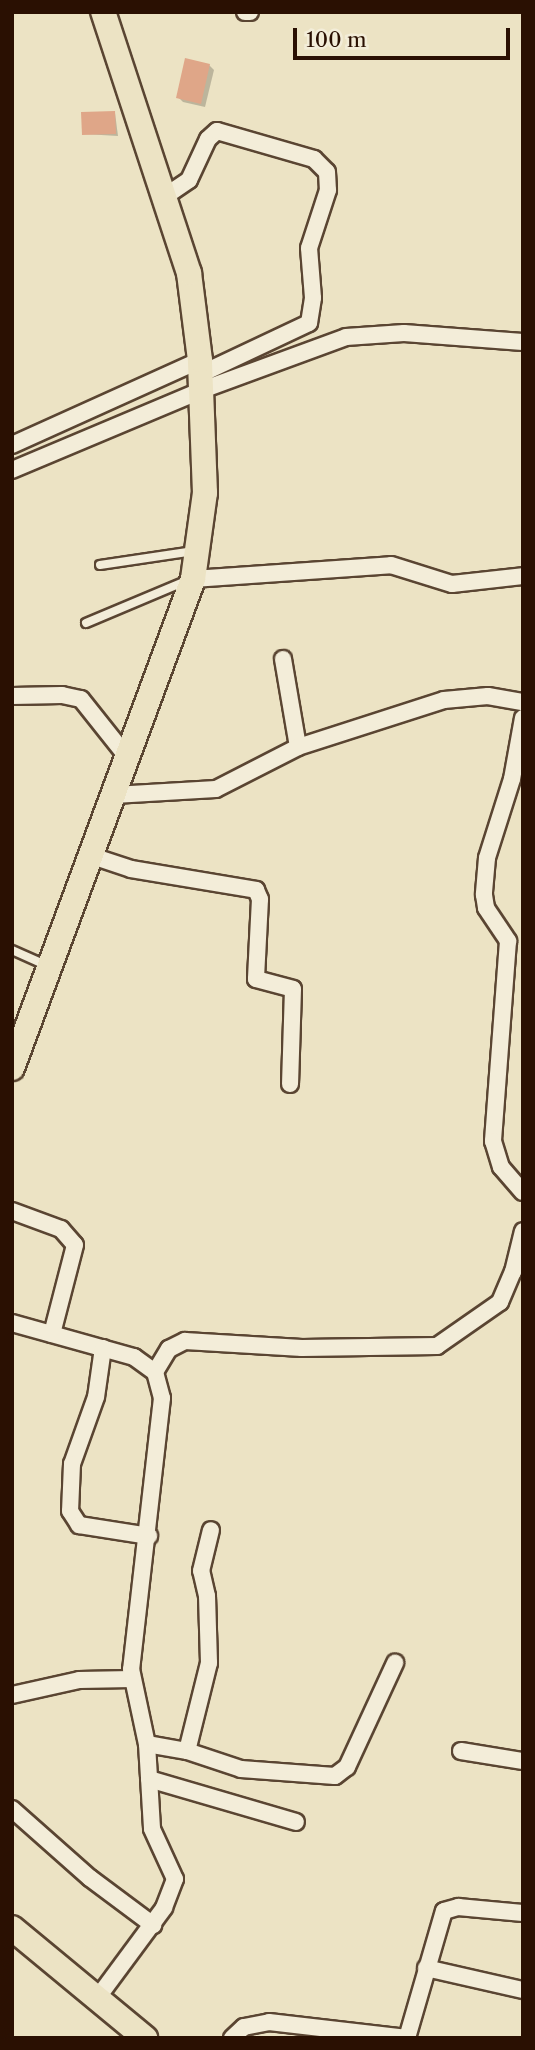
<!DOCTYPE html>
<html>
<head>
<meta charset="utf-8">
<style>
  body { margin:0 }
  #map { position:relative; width:535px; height:2050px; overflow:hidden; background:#ece3c4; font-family:"Libre Caslon Text",serif }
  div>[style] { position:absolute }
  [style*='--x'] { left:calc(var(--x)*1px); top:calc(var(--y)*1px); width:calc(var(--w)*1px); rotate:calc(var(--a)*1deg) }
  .shadow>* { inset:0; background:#0003 }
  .building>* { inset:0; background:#dfa688 }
  .roads { filter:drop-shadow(2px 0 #5a4532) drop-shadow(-2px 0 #5a4532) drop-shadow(0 2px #5a4532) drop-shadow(0 -2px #5a4532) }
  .service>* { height:8px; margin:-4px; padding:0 4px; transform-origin:4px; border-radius:4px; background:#f3edd9 }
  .minor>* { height:16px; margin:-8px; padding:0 8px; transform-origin:8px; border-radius:8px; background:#f3edd9 }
  .primary>* { height:24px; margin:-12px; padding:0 12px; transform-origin:12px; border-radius:12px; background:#ece3c4 }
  span { translate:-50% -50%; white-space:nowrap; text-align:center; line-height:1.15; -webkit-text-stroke:7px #f3edd9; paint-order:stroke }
  .frame { position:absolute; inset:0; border:14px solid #2a1002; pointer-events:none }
  .scale { position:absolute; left:293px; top:28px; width:217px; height:32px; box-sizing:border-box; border:4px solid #2a1002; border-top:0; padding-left:9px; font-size:21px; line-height:24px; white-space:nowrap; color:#2a1002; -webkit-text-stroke:5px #f3edd9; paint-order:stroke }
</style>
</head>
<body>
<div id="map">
  <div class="shadow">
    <div style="clip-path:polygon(209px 65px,214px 70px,205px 107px,183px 102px,178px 97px)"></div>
    <div style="clip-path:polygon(115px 113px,118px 136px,84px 134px)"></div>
  </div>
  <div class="building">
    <div style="clip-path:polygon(185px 58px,210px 64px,201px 104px,176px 98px)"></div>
    <div style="clip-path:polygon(115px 111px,116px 134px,82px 135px,81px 112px)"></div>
  </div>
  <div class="roads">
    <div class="service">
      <div style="--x:100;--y:565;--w:95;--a:-8.5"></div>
      <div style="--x:86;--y:623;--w:108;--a:-22.8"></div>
      <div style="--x:12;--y:950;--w:39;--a:24"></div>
    </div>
    <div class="minor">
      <div style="--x:245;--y:12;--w:5;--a:0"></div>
      <div style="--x:164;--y:197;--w:30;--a:-34"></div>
      <div style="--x:189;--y:180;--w:45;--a:-65.1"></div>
      <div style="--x:208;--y:139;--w:12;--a:-42"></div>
      <div style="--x:217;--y:131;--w:101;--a:16.1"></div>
      <div style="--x:314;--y:159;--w:18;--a:45"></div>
      <div style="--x:327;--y:172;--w:18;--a:87"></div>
      <div style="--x:328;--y:190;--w:61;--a:108.1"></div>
      <div style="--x:309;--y:248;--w:50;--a:85.4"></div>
      <div style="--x:313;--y:298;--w:25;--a:99"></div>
      <div style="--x:309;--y:323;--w:119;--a:154.7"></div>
      <div style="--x:12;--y:445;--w:206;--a:-24.3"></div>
      <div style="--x:12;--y:470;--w:206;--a:-22.8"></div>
      <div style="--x:202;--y:390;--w:153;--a:-20.2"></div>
      <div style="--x:346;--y:337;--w:58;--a:-3.9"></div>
      <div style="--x:404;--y:333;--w:119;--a:4.3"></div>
      <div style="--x:193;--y:579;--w:198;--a:-4"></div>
      <div style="--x:391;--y:565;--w:64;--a:17.3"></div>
      <div style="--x:452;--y:584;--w:71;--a:-6.4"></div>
      <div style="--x:283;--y:659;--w:89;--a:80.3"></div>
      <div style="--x:12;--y:696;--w:50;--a:-1.1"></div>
      <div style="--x:62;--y:695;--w:19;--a:12"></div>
      <div style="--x:81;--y:699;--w:75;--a:51.5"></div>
      <div style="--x:523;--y:718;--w:62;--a:100.2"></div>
      <div style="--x:512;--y:779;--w:83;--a:107.6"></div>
      <div style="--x:487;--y:858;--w:37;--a:95"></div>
      <div style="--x:484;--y:895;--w:13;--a:81"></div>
      <div style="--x:486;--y:908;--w:40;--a:56"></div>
      <div style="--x:508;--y:941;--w:201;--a:94.3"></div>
      <div style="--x:493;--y:1141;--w:27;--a:73"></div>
      <div style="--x:501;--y:1167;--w:33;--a:49"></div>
      <div style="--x:114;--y:795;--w:102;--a:-3.4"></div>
      <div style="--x:216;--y:789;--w:92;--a:-27.1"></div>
      <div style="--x:298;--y:747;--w:153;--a:-17.8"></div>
      <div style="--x:444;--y:700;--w:44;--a:-5.2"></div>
      <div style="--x:488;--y:696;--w:36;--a:10"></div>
      <div style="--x:92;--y:856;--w:41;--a:18.4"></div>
      <div style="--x:131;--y:869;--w:127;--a:9.5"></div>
      <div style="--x:256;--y:890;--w:10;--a:66"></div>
      <div style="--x:260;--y:899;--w:80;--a:92.9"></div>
      <div style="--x:256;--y:979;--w:38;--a:15"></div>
      <div style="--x:293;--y:989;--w:95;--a:91.8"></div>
      <div style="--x:12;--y:1211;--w:52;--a:20.2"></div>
      <div style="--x:61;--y:1229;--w:21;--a:49"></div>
      <div style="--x:75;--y:1245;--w:92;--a:104.5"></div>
      <div style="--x:12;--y:1323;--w:127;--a:15.6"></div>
      <div style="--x:134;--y:1357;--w:26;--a:36"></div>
      <div style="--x:155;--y:1372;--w:27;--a:75"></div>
      <div style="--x:162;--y:1398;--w:273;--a:96.5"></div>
      <div style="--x:131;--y:1669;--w:77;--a:78"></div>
      <div style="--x:147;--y:1744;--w:85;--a:86.6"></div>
      <div style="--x:152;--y:1829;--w:55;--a:65.3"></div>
      <div style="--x:175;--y:1879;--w:31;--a:111"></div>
      <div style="--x:164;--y:1908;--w:109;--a:126.5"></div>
      <div style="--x:103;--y:1348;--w:49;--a:98.1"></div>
      <div style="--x:96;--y:1397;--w:71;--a:109.7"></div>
      <div style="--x:72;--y:1464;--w:47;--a:92.4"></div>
      <div style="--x:70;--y:1511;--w:17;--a:57"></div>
      <div style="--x:79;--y:1525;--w:71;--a:8.9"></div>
      <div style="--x:155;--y:1372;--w:27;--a:-59"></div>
      <div style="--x:169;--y:1349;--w:18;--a:-27"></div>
      <div style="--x:185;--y:1341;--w:117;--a:3.4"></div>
      <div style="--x:302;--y:1348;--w:135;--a:-0.8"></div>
      <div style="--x:437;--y:1346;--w:77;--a:-34.9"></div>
      <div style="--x:500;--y:1302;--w:33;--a:-67"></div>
      <div style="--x:513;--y:1272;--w:42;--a:-76.3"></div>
      <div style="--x:12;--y:1695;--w:69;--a:-12.6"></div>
      <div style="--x:79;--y:1680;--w:53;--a:-1.1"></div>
      <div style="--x:147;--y:1744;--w:41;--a:9.9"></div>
      <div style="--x:187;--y:1751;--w:57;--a:18.4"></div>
      <div style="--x:241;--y:1769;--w:94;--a:4.3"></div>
      <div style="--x:335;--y:1776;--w:15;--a:-37"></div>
      <div style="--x:347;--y:1767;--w:115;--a:-65.2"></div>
      <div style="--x:187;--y:1751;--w:91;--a:-76"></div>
      <div style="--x:209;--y:1663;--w:67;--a:-91.7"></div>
      <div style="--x:207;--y:1596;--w:26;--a:-103"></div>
      <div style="--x:201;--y:1571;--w:42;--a:-76.3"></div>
      <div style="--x:461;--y:1751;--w:63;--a:9.2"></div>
      <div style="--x:149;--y:1779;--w:153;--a:16.3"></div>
      <div style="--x:12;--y:1809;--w:104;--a:41.5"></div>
      <div style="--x:90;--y:1878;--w:79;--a:36.7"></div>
      <div style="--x:426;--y:1968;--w:99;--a:12.8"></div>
      <div style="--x:232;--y:2038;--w:16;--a:-43"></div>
      <div style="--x:244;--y:2027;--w:25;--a:-11"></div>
      <div style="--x:269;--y:2022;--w:139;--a:6.6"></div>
      <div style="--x:407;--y:2038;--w:132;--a:-73.8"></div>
      <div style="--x:444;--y:1911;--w:15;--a:-16"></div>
      <div style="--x:458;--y:1907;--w:65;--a:5.3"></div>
    </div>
    <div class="primary">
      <div style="--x:12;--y:1068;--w:521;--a:-69.69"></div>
      <div style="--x:193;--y:579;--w:87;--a:-82.1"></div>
      <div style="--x:205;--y:493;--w:133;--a:-92.2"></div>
      <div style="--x:200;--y:360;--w:88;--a:-97.2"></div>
      <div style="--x:189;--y:273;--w:275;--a:-108.2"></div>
      <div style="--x:12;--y:1928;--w:173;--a:39.6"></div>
    </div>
  </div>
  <div class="frame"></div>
  <div class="scale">100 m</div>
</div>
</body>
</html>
